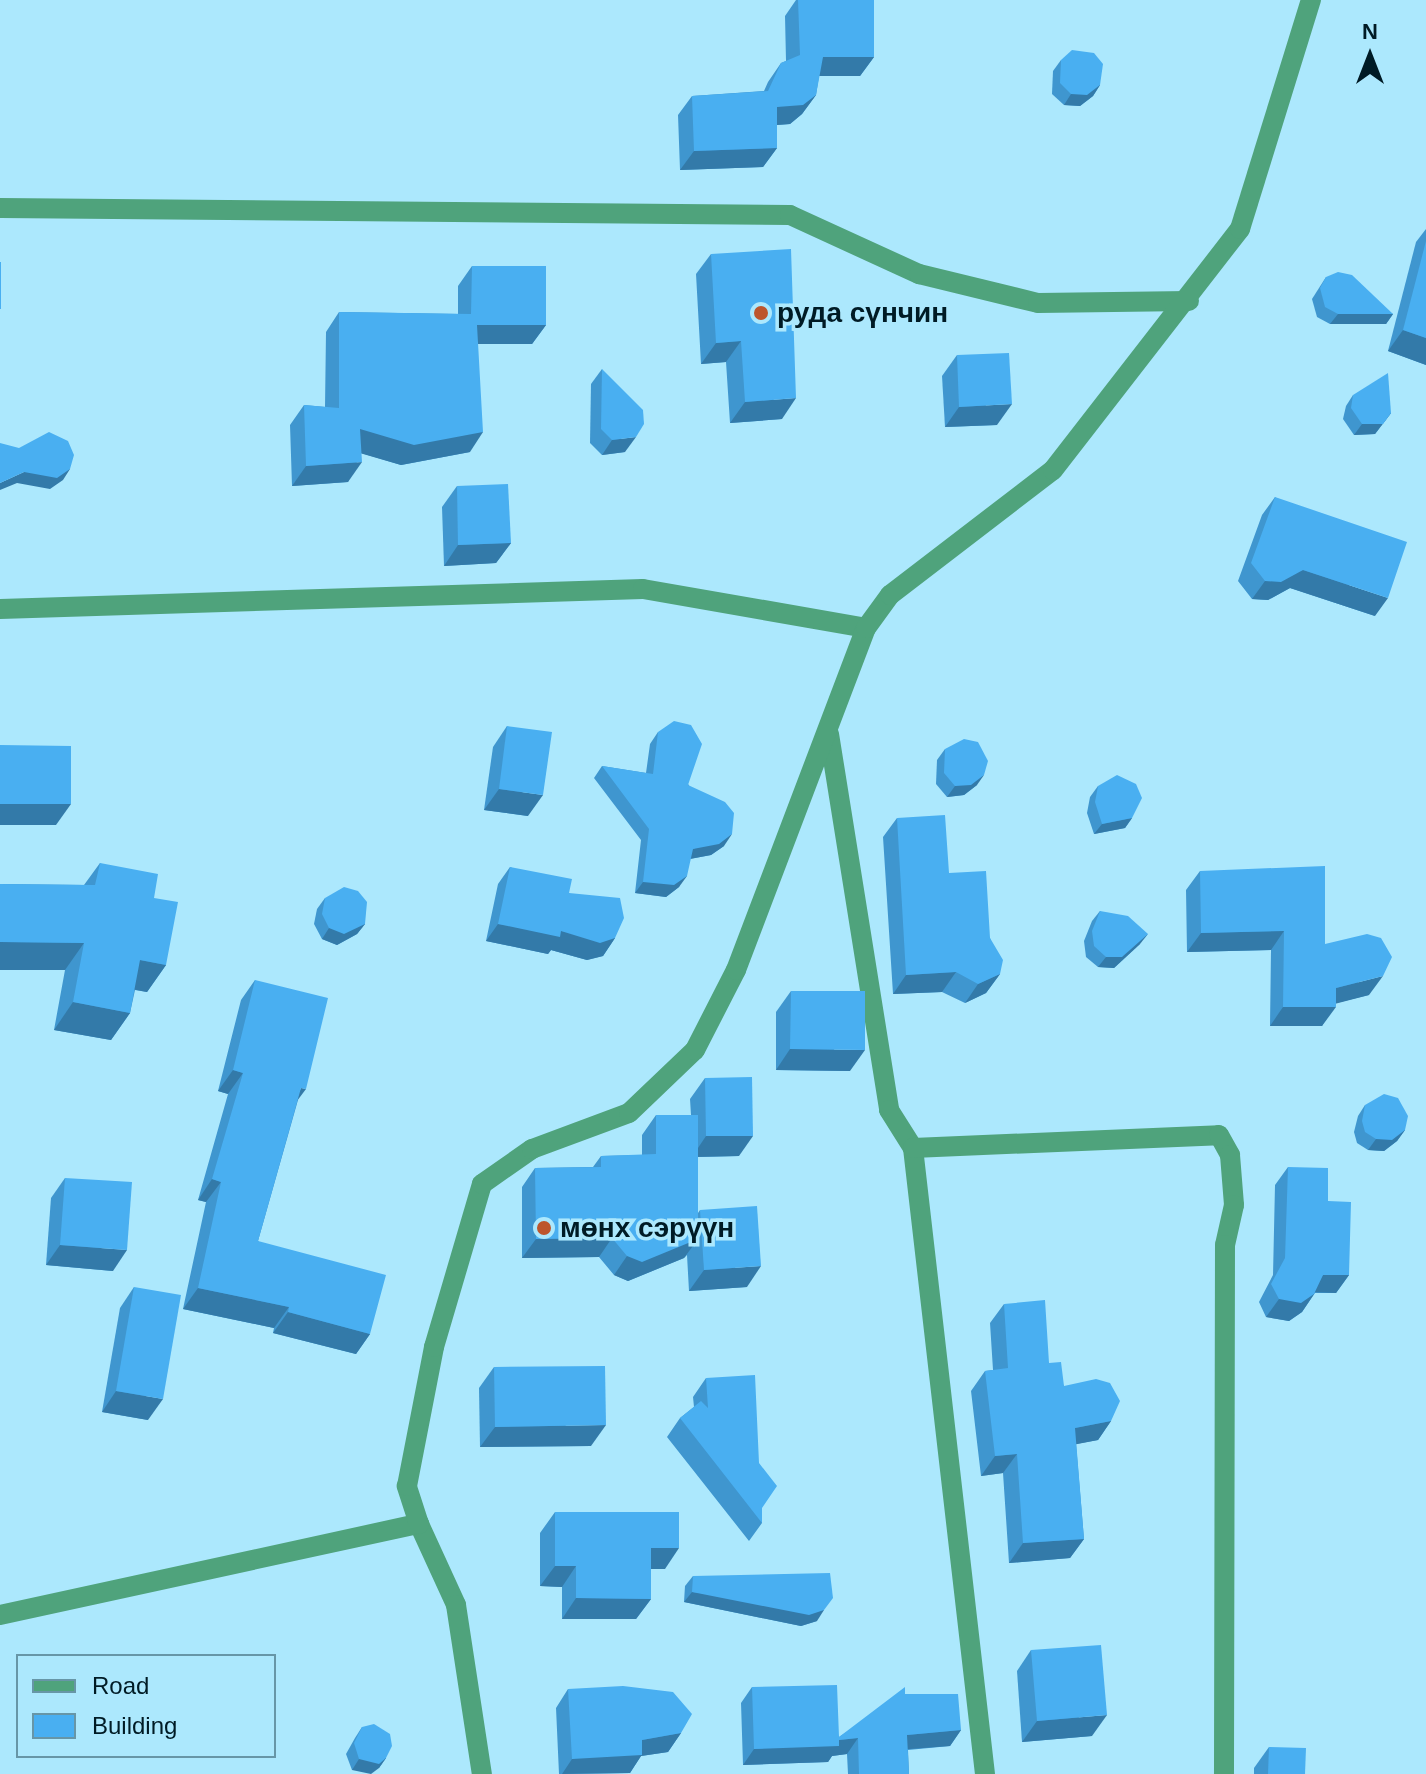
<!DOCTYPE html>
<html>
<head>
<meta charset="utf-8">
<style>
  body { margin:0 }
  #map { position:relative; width:1426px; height:1774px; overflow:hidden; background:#ace8fd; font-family:Arial,sans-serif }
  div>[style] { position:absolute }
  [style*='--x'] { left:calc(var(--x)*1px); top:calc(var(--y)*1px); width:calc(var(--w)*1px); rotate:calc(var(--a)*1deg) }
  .street>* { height:20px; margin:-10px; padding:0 10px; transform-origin:10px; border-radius:10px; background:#4fa37c }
  .wall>* { inset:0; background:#3f96cf }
  .shaded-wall>* { inset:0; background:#337aa9 }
  .building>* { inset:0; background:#49aff1 }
  .dots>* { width:22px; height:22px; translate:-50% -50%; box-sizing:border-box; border:4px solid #ace8fd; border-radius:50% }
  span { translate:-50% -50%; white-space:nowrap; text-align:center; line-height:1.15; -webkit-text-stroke:7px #ace8fd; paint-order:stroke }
  .poi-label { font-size:28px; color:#001b25; font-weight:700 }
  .left { translate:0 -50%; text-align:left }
  .legend { position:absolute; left:16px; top:1654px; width:260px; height:104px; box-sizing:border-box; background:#ace8fd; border:2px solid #6796a7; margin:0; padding:10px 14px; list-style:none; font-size:24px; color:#001b25 }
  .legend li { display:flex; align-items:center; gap:16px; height:40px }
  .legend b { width:40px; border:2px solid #6796a7 }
  .north { position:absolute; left:1330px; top:16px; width:80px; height:80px; -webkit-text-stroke:6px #ace8fd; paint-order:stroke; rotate:0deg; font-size:22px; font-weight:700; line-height:32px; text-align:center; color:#001b25 }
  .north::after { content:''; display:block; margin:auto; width:28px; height:36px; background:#001b25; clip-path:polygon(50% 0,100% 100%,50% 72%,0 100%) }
</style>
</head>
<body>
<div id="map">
  <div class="street">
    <div style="--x:0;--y:208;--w:790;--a:0.51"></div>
    <div style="--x:790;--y:215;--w:142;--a:24.6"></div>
    <div style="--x:919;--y:274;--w:122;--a:13.7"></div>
    <div style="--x:1038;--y:303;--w:151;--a:-0.8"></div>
    <div style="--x:0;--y:609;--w:643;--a:-1.78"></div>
    <div style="--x:643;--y:589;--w:226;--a:9.9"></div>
    <div style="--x:829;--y:734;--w:381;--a:80.9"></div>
    <div style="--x:889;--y:1110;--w:45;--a:57.7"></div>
    <div style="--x:913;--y:1148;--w:630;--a:83.44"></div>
    <div style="--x:913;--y:1148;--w:306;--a:-2.4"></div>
    <div style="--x:1219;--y:1135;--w:23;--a:61"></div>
    <div style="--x:1230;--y:1155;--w:50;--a:85.4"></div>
    <div style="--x:1234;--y:1205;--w:41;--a:102.7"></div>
    <div style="--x:1225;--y:1245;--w:529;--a:90.11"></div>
    <div style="--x:419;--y:1524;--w:89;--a:65.4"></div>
    <div style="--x:456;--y:1605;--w:171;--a:81.3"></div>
    <div style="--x:0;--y:1615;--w:429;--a:-12.3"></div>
    <div style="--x:419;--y:1524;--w:40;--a:-108"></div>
    <div style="--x:407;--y:1486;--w:142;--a:-79"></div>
    <div style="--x:434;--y:1347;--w:170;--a:-73.6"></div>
    <div style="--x:482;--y:1184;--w:61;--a:-35"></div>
    <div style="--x:532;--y:1149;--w:103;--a:-20.4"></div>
    <div style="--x:629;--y:1113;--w:91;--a:-43.7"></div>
    <div style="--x:695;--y:1050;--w:90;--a:-62.9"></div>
    <div style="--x:736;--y:970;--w:366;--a:-69.2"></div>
    <div style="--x:866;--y:628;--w:41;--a:-54"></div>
    <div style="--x:890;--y:595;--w:205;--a:-37.5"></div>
    <div style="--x:1053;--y:470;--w:305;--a:-52.2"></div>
    <div style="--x:1240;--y:229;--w:240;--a:-72.8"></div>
  </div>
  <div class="wall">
    <div style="clip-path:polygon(796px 0,874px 0,874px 57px,860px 76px,819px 76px,816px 95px,802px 114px,790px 124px,777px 125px,777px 148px,763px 167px,680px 170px,678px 115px,692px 96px,764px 91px,768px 82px,781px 63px,786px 61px,785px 16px)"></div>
    <div style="clip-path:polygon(1061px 60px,1100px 85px,1093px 96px,1080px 106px,1064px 105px,1052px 94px,1053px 71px)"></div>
    <div style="clip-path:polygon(1426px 229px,1426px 365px,1388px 351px,1416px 242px)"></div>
    <div style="clip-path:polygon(711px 254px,782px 419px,730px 423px,726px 362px,701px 364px,696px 274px)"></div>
    <div style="clip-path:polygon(472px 266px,546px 325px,532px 344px,478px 344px,470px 452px,401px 465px,361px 453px,348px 482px,292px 486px,290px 425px,304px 405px,325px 407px,326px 332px,339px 312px,458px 314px,458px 286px)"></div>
    <div style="clip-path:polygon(1326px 277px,1393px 314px,1386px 324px,1330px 324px,1317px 317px,1312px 299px)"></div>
    <div style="clip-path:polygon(957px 355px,997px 425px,945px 427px,942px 376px)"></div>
    <div style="clip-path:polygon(602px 369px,625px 452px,602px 455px,590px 443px,591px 384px)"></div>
    <div style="clip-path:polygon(1353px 395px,1391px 413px,1375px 434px,1354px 435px,1343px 419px,1346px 406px)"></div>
    <div style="clip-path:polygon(457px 486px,511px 543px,496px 563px,444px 566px,442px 507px)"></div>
    <div style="clip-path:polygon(1275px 497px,1375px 616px,1290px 588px,1268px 600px,1252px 599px,1238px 581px,1262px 515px)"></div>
    <div style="clip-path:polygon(507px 726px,528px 816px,484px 810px,493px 747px)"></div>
    <div style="clip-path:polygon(658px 732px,724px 846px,711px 855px,690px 859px,679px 887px,666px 897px,635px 893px,641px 840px,594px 778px,602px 766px,646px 773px,650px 744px)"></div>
    <div style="clip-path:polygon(945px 749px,977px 785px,964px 795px,947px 797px,936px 784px,937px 760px)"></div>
    <div style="clip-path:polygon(1098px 786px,1132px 818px,1125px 828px,1094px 834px,1087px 813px,1090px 797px)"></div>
    <div style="clip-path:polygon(897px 818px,949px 873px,990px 938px,1000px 974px,986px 993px,965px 1003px,942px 992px,893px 994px,883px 837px)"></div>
    <div style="clip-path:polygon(100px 863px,154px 898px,166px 965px,147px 992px,135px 990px,130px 1013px,111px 1040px,54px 1030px,65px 970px,0 970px,0 884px,84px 885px)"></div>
    <div style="clip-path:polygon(510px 867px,569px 893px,615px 938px,603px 956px,587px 960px,551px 950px,548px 954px,486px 941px,498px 884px)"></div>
    <div style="clip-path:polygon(1200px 871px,1325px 944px,1369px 995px,1336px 1003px,1322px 1026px,1270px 1026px,1271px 950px,1187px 952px,1186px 890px)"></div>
    <div style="clip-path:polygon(325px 898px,365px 924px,357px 934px,337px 945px,322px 939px,314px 924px,317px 909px)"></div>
    <div style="clip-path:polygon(1100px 911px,1140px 944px,1114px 968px,1098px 967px,1086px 957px,1084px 941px,1092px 921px)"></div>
    <div style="clip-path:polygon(255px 980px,298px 1100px,258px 1241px,370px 1334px,356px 1354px,273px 1333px,274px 1328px,183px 1309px,206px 1202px,198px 1200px,228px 1094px,218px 1091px,241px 1000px)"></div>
    <div style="clip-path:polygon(791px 991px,850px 1071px,776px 1070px,776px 1012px)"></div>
    <div style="clip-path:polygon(705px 1078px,739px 1156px,698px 1157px,698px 1213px,700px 1210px,747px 1287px,689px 1291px,687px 1255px,684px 1258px,628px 1281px,614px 1275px,599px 1257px,522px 1258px,522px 1187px,535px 1168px,593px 1167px,601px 1156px,642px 1155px,642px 1135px,656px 1115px,691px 1115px,690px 1099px)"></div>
    <div style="clip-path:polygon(1365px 1105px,1405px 1130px,1397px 1141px,1384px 1151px,1368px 1150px,1357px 1143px,1354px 1132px,1358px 1116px)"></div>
    <div style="clip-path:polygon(1288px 1167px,1328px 1201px,1349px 1275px,1336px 1293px,1315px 1293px,1302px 1312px,1289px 1321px,1266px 1317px,1259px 1302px,1273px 1275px,1275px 1185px)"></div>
    <div style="clip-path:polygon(65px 1178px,113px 1271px,46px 1265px,51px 1198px)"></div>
    <div style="clip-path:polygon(134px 1287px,148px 1420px,102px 1412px,120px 1308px)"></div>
    <div style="clip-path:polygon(1004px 1304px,1049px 1363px,1064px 1386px,1111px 1421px,1098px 1440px,1076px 1444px,1084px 1539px,1070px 1558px,1009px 1563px,1003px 1473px,981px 1476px,971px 1391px,985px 1371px,993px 1370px,990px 1323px)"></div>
    <div style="clip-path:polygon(494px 1367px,591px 1446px,480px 1447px,479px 1388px)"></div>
    <div style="clip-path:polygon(706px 1378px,762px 1508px,762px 1523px,749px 1541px,667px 1437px,680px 1418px,694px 1407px,693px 1397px)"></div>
    <div style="clip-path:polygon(555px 1512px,665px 1569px,651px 1569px,651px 1599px,636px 1619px,562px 1619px,562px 1587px,540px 1586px,540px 1533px)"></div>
    <div style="clip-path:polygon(693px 1576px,817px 1621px,801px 1626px,684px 1602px,685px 1586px)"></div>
    <div style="clip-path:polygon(1031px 1650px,1092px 1736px,1022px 1742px,1017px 1671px)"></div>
    <div style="clip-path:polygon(752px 1687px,839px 1737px,905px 1694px,961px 1730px,950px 1746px,908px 1750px,909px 1774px,848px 1774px,847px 1754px,832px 1756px,828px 1762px,743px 1765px,741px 1703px)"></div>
    <div style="clip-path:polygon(568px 1689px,681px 1733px,668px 1752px,641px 1756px,630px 1773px,559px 1774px,556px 1708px)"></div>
    <div style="clip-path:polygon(362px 1727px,386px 1758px,379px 1768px,352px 1770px,346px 1754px,355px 1738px)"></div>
    <div style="clip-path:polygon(1269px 1747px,1305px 1774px,1254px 1774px,1254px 1768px)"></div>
  </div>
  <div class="shaded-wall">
    <div style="clip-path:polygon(823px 57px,874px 57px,860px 76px,809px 76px)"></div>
    <div style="clip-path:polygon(1100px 85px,1093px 96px,1080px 106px,1064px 105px,1071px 94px)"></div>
    <div style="clip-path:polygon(816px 95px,802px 114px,790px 124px,763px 126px,777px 107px)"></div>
    <div style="clip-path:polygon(777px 148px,763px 167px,680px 170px,694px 151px)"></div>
    <div style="clip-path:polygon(1338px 314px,1393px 314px,1386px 324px,1330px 324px)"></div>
    <div style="clip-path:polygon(477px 325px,546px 325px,532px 344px,463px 344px)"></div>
    <div style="clip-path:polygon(1403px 330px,1426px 338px,1426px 365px,1388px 351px)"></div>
    <div style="clip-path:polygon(741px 341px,726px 362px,701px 364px,716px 343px)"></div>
    <div style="clip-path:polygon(796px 398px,782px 419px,730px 423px,745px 402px)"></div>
    <div style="clip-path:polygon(1012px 404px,997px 425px,945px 427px,959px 407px)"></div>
    <div style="clip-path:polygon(1391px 413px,1375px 434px,1354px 435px,1362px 424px)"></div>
    <div style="clip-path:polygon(360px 429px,483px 432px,470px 452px,401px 465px,346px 449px)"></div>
    <div style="clip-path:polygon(636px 437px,625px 452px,602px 455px,612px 440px)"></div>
    <div style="clip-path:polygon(362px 462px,348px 482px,292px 486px,306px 466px)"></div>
    <div style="clip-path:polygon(70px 469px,63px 480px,50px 489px,17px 483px,0 490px,0 483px,24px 472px)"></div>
    <div style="clip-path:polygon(511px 543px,496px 563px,444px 566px,458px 545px)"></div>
    <div style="clip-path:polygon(1303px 570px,1388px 598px,1375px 616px,1290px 588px,1268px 600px,1252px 599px,1265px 581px)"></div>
    <div style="clip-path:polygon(984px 775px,977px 785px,964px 795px,947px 797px,955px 786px)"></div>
    <div style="clip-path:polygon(499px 789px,543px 795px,528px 816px,484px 810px)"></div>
    <div style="clip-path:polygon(0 804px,71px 804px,56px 825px,0 825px)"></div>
    <div style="clip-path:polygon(1132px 818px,1125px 828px,1094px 834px,1102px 824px)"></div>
    <div style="clip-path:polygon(732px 834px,724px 846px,711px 855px,684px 860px,693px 849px)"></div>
    <div style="clip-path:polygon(687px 876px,679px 887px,666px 897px,635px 893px,643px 882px)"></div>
    <div style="clip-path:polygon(365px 924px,357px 934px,337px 945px,322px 939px,329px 928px)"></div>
    <div style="clip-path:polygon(498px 924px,561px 931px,615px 938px,603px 956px,587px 960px,551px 950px,548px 954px,486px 941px)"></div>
    <div style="clip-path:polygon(1284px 931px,1271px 950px,1187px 952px,1201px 933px)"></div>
    <div style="clip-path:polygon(1148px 934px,1140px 944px,1114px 968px,1098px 967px,1106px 957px)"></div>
    <div style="clip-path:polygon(0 942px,84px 943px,65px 970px,0 970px)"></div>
    <div style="clip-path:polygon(140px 960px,166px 965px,147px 992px,121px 987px)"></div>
    <div style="clip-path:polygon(956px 972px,942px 992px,893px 994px,906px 975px)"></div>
    <div style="clip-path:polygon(1000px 974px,986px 993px,965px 1003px,978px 984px)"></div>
    <div style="clip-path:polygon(1383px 976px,1369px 995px,1323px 1007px,1336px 988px)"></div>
    <div style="clip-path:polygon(73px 1002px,130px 1013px,111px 1040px,54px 1030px)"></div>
    <div style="clip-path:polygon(1283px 1007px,1336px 1007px,1322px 1026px,1270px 1026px)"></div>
    <div style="clip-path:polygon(790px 1049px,865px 1050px,850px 1071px,776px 1070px)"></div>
    <div style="clip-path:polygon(233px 1070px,243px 1073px,228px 1094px,218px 1091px)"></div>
    <div style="clip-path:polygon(301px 1088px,306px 1089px,291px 1109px)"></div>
    <div style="clip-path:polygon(1405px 1130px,1397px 1141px,1384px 1151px,1368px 1150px,1376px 1139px)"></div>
    <div style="clip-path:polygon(706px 1136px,753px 1136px,739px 1156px,692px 1157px)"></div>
    <div style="clip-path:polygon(212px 1179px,221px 1182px,206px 1202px,198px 1200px)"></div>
    <div style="clip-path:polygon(612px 1238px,599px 1257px,522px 1258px,536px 1239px)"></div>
    <div style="clip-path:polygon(698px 1239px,684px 1258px,628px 1281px,614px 1275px,627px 1256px)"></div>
    <div style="clip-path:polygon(60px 1245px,127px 1250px,113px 1271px,46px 1265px)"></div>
    <div style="clip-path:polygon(761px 1266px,747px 1287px,689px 1291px,704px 1270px)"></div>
    <div style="clip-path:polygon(1323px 1275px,1349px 1275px,1336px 1293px,1311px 1292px)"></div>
    <div style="clip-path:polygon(198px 1288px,289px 1307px,274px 1328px,183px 1309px)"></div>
    <div style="clip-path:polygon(1314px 1294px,1302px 1312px,1289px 1321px,1266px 1317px,1279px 1299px)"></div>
    <div style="clip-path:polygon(288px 1312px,370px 1334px,356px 1354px,273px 1333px)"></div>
    <div style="clip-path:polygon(116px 1391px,163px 1399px,148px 1420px,102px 1412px)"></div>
    <div style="clip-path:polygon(1111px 1421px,1098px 1440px,1062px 1447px,1075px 1428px)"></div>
    <div style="clip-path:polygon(606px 1425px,591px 1446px,480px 1447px,495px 1427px)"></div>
    <div style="clip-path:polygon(1017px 1454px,1003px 1473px,981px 1476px,995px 1456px)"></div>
    <div style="clip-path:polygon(1084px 1539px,1070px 1558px,1009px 1563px,1023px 1543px)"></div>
    <div style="clip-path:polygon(651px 1548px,679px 1548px,665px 1569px,636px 1569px)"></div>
    <div style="clip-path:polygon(555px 1566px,576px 1566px,562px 1587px,540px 1586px)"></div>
    <div style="clip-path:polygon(692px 1592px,824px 1610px,817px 1621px,801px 1626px,684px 1602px)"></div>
    <div style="clip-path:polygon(576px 1598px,651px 1599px,636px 1619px,562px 1619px)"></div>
    <div style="clip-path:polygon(1107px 1715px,1092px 1736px,1022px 1742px,1037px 1721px)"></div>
    <div style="clip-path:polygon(961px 1730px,950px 1746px,896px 1750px,907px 1735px)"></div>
    <div style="clip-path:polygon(681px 1733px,668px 1752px,641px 1756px,630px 1773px,562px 1774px,572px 1759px,642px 1740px)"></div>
    <div style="clip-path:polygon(858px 1738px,847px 1754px,832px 1756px,828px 1762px,743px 1765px,754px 1749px)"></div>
    <div style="clip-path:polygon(386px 1758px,379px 1768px,371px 1774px,352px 1770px,359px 1759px)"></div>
  </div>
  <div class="building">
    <div style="clip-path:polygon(798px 0,874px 0,874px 57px,823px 57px,816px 95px,803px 105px,777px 107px,777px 148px,694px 151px,692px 96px,768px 91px,781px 63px,800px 55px)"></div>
    <div style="clip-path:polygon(1072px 50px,1094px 53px,1103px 64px,1100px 85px,1087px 95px,1071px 94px,1060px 83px,1061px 60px)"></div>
    <div style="clip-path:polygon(1426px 241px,1426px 338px,1403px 330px)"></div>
    <div style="clip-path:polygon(791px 249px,796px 398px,745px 402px,741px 341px,716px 343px,711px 254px)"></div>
    <div style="clip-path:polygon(0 262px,1px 262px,1px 309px,0 309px)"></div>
    <div style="clip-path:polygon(472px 266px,546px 266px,546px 325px,477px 325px,483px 432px,414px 445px,360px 429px,362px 462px,306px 466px,304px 405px,339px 408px,339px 312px,471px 314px)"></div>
    <div style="clip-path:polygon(1338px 272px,1352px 275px,1393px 314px,1338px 314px,1325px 307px,1320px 288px,1326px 277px)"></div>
    <div style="clip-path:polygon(1009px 353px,1012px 404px,959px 407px,957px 355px)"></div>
    <div style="clip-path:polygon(602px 369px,643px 410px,644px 424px,636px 437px,612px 440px,601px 429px)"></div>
    <div style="clip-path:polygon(1388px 373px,1391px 413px,1383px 424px,1362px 424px,1351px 408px,1353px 395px)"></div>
    <div style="clip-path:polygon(49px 432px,68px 441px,74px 455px,70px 469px,57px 478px,24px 472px,0 483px,0 443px,19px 448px)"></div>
    <div style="clip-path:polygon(508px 484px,511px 543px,458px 545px,457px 486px)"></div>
    <div style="clip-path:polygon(1275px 497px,1407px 542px,1388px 598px,1303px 570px,1281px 582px,1265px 581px,1251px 563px)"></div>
    <div style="clip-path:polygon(674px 721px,691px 725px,702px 744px,688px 785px,725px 802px,734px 813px,732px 834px,719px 844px,693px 849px,687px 876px,674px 885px,643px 882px,649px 829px,602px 766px,653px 774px,658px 732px)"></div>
    <div style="clip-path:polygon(507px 726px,552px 732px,543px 795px,499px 789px)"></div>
    <div style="clip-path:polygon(964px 739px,978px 742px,988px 761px,984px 775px,971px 785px,955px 786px,944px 773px,945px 749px)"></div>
    <div style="clip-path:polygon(0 745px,71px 746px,71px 804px,0 804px)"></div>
    <div style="clip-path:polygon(1117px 775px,1136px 784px,1142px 798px,1132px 818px,1102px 824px,1095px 802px,1098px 786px)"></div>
    <div style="clip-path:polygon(945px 815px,949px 873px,986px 871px,990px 938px,1003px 960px,1000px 974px,978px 984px,956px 972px,906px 975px,897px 818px)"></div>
    <div style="clip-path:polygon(100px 863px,158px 874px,154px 898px,178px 902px,166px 965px,140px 960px,130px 1013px,73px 1002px,84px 943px,0 942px,0 884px,95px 885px)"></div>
    <div style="clip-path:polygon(1325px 866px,1325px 944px,1367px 934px,1381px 938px,1392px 957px,1383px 976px,1336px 988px,1336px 1007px,1283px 1007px,1284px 931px,1201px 933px,1200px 871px)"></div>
    <div style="clip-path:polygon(510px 867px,572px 879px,569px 893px,620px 898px,624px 918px,615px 938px,600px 943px,561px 931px,560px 937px,498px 924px)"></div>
    <div style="clip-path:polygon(344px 887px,358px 891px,367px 902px,365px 924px,344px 934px,329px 928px,322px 914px,325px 898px)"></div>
    <div style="clip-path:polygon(1100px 911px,1128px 916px,1148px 934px,1122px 957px,1106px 957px,1094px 946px,1092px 931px)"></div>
    <div style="clip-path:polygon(255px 980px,328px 998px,306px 1089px,301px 1088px,258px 1241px,386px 1275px,370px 1334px,288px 1312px,289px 1307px,198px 1288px,221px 1182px,212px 1179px,243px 1073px,233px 1070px)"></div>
    <div style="clip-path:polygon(791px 991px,865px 991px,865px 1050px,790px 1049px)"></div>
    <div style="clip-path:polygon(752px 1077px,753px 1136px,706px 1136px,705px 1078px)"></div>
    <div style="clip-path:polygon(1384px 1094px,1398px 1098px,1408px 1116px,1405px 1130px,1392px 1140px,1376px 1139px,1365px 1132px,1362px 1121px,1365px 1105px)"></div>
    <div style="clip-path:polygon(656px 1115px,698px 1115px,698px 1239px,642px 1262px,627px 1256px,612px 1238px,536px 1239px,535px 1168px,601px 1167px,601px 1156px,656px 1154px)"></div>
    <div style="clip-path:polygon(1288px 1167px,1328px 1168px,1328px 1201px,1351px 1202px,1349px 1275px,1323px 1275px,1314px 1294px,1301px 1303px,1279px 1299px,1271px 1284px,1285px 1258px)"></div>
    <div style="clip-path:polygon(65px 1178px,132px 1182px,127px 1250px,60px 1245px)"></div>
    <div style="clip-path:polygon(757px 1206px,761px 1266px,704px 1270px,700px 1210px)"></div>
    <div style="clip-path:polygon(134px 1287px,181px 1295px,163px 1399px,116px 1391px)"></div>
    <div style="clip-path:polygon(1045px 1300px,1049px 1363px,1061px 1362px,1064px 1386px,1096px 1379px,1110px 1383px,1120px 1401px,1111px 1421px,1075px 1428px,1084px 1539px,1023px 1543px,1017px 1454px,995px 1456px,985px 1371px,1008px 1368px,1004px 1304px)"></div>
    <div style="clip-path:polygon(605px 1366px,606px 1425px,495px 1427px,494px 1367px)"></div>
    <div style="clip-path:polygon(755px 1375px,759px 1463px,777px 1486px,762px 1508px,762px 1523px,680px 1418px,701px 1401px,708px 1408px,706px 1378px)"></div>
    <div style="clip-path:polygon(555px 1512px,679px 1512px,679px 1548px,651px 1548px,651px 1599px,576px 1598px,576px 1566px,555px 1566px)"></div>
    <div style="clip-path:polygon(830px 1573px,833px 1598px,824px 1610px,809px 1615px,692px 1592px,693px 1576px)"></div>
    <div style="clip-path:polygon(1101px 1645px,1107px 1715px,1037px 1721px,1031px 1650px)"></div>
    <div style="clip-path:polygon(837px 1685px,839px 1737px,905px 1687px,905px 1694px,958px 1694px,961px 1730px,907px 1735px,909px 1774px,859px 1774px,858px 1738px,839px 1740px,839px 1746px,754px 1749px,752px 1687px)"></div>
    <div style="clip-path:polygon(623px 1686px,673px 1692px,692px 1714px,681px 1733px,642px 1740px,642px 1755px,572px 1759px,568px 1689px)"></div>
    <div style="clip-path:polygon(374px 1724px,390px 1734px,392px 1746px,386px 1758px,379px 1764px,359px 1759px,354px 1743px,362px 1727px)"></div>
    <div style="clip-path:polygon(1269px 1747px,1306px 1748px,1305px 1774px,1268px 1774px)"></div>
  </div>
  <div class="dots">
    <div style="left:761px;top:313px;background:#bd562d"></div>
    <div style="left:544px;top:1228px;background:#bd562d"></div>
  </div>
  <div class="poi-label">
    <span class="left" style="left:777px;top:313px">руда сүнчин</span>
    <span class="left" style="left:560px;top:1228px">мөнх сэрүүн</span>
  </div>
  <ul class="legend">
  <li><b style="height:10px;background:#4fa37c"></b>Road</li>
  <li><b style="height:22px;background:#49aff1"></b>Building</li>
  </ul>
  <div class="north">N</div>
</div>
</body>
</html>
